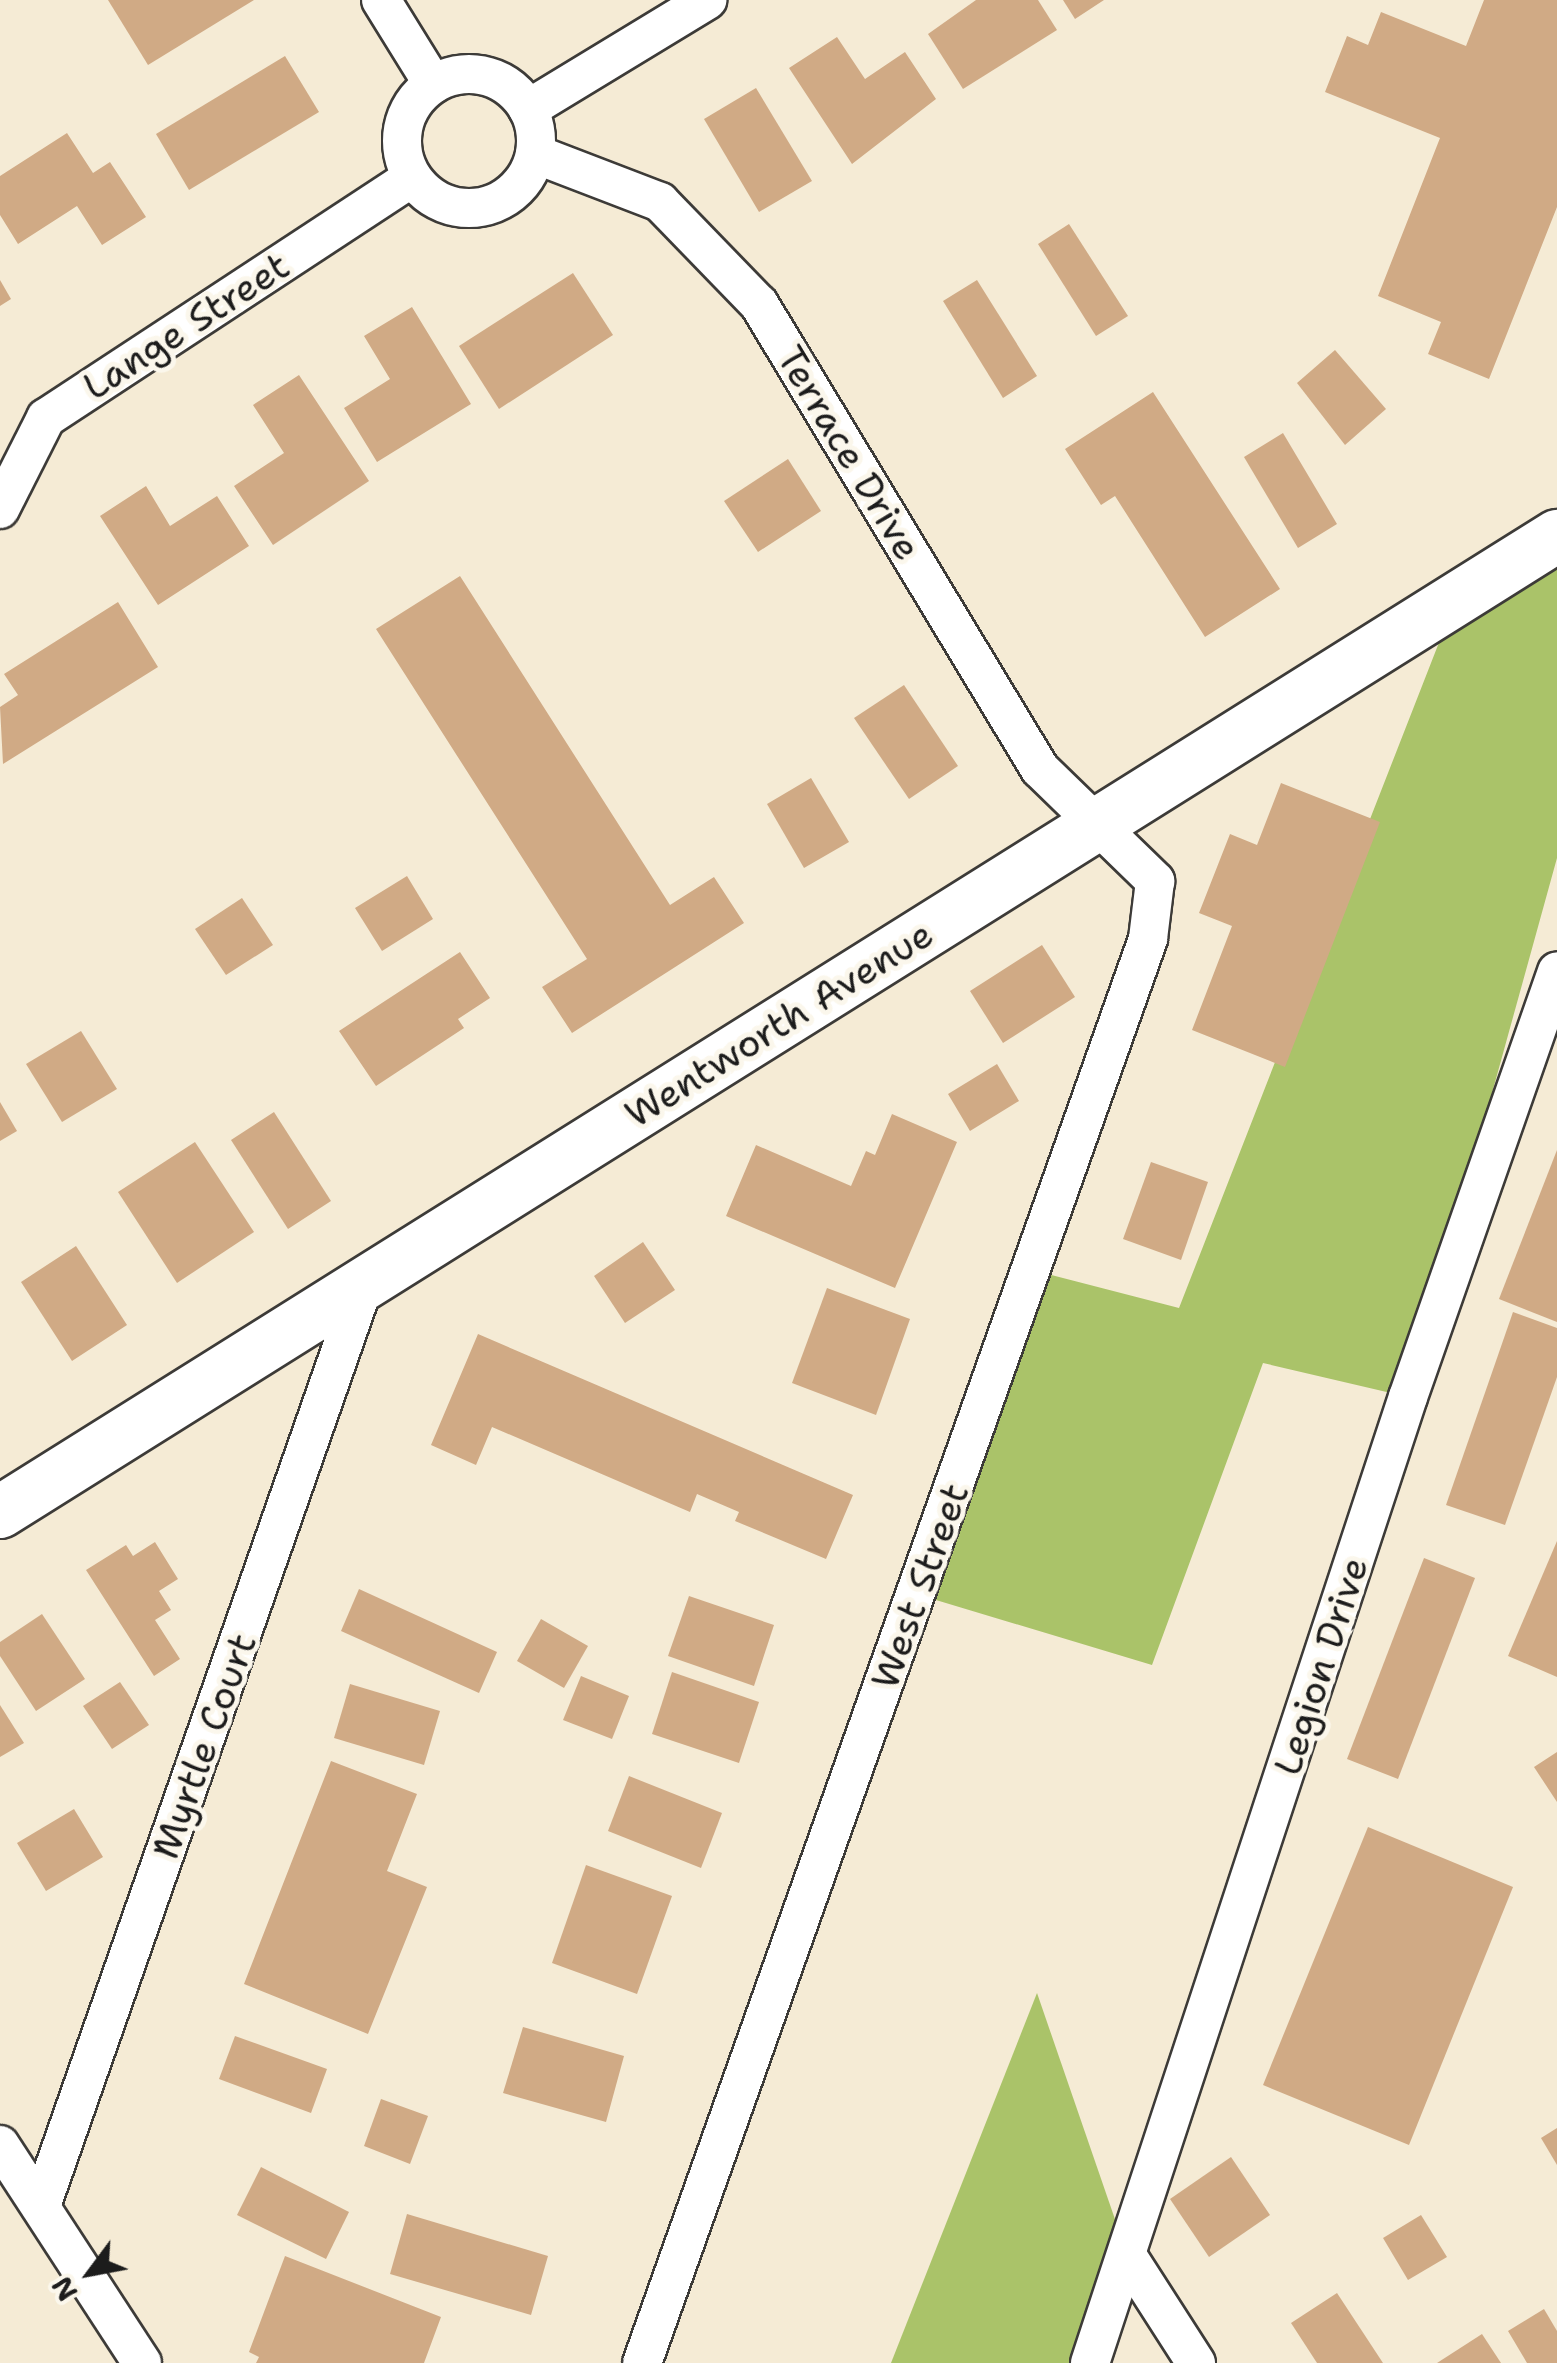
<!DOCTYPE html>
<html>
<head>
<meta charset="utf-8">
<style>
  body { margin:0 }
  #map { position:relative; width:1557px; height:2363px; overflow:hidden; background:#f5ebd5; font-family:"Shantell Sans",sans-serif }
  div>[style] { position:absolute }
  [style*='--x'] { left:calc(var(--x)*1px); top:calc(var(--y)*1px); width:calc(var(--w)*1px); rotate:calc(var(--a)*1deg) }
  .green>* { inset:0; background:#aac369 }
  .building>* { inset:0; background:#d0aa85 }
  .roads { filter:drop-shadow(2px 0 #3d3b38) drop-shadow(-2px 0 #3d3b38) drop-shadow(0 2px #3d3b38) drop-shadow(0 -2px #3d3b38) }
  .street>* { height:38px; margin:-19px; padding:0 19px; transform-origin:19px; border-radius:19px; background:#fff }
  .street>.ring { margin:-19px; padding:0; box-sizing:content-box; background:none; border:38px solid #fff; border-radius:50% }
  .secondary>* { height:52px; margin:-26px; padding:0 26px; transform-origin:26px; border-radius:26px; background:#fff }
  span { translate:-50% -50%; white-space:nowrap; text-align:center; line-height:1.15; -webkit-text-stroke:10px #fbf7ec; paint-order:stroke }
  .street-label { font-size:38px; color:#1c1c1c }
  .north { position:absolute; left:40px; top:2223px; width:100px; height:100px; -webkit-text-stroke:8px #fbf7ec; paint-order:stroke; rotate:238deg; font-size:28px; font-weight:700; line-height:40px; text-align:center; color:#1c1c1c }
  .north::after { content:''; display:block; margin:auto; width:35px; height:45px; background:#1c1c1c; clip-path:polygon(50% 0,100% 100%,50% 72%,0 100%) }
</style>
</head>
<body>
<div id="map">
  <div class="green">
    <div style="clip-path:polygon(1557px 535px,1557px 858px,1408px 1397px,1263px 1363px,1152px 1665px,916px 1594px,1032px 1270px,1179px 1308px,1456px 599px)"></div>
    <div style="clip-path:polygon(1037px 1993px,1128px 2257px,1090px 2363px,891px 2363px)"></div>
  </div>
  <div class="building">
    <div style="clip-path:polygon(108px 0,254px 0,148px 65px)"></div>
    <div style="clip-path:polygon(976px 0,1038px 0,1057px 30px,963px 89px,928px 34px)"></div>
    <div style="clip-path:polygon(1063px 0,1104px 0,1075px 19px)"></div>
    <div style="clip-path:polygon(1484px 0,1557px 0,1557px 207px,1489px 379px,1428px 354px,1441px 322px,1378px 296px,1440px 138px,1325px 92px,1347px 36px,1368px 45px,1381px 12px,1466px 46px)"></div>
    <div style="clip-path:polygon(837px 37px,865px 79px,905px 52px,936px 99px,852px 164px,789px 68px)"></div>
    <div style="clip-path:polygon(285px 56px,319px 112px,189px 190px,156px 134px)"></div>
    <div style="clip-path:polygon(756px 88px,812px 181px,759px 212px,704px 119px)"></div>
    <div style="clip-path:polygon(67px 133px,93px 173px,110px 162px,146px 217px,102px 245px,77px 206px,18px 244px,0 215px,0 176px)"></div>
    <div style="clip-path:polygon(1069px 224px,1128px 316px,1096px 336px,1038px 244px)"></div>
    <div style="clip-path:polygon(573px 273px,613px 335px,499px 409px,459px 346px)"></div>
    <div style="clip-path:polygon(0 280px,11px 299px,0 306px)"></div>
    <div style="clip-path:polygon(977px 280px,1037px 376px,1003px 398px,943px 301px)"></div>
    <div style="clip-path:polygon(412px 307px,471px 404px,377px 462px,344px 408px,390px 379px,364px 336px)"></div>
    <div style="clip-path:polygon(1335px 350px,1386px 409px,1345px 445px,1297px 383px)"></div>
    <div style="clip-path:polygon(299px 375px,369px 481px,273px 545px,234px 486px,284px 453px,253px 405px)"></div>
    <div style="clip-path:polygon(1153px 392px,1280px 589px,1205px 637px,1115px 496px,1101px 505px,1065px 449px)"></div>
    <div style="clip-path:polygon(1283px 433px,1337px 524px,1298px 548px,1244px 457px)"></div>
    <div style="clip-path:polygon(788px 459px,821px 511px,758px 552px,724px 501px)"></div>
    <div style="clip-path:polygon(146px 486px,170px 526px,217px 496px,249px 546px,158px 605px,100px 516px)"></div>
    <div style="clip-path:polygon(460px 576px,670px 905px,714px 877px,744px 923px,572px 1033px,542px 987px,587px 959px,376px 629px)"></div>
    <div style="clip-path:polygon(118px 602px,158px 667px,3px 764px,0 707px,18px 695px,4px 674px)"></div>
    <div style="clip-path:polygon(904px 685px,958px 766px,909px 799px,854px 718px)"></div>
    <div style="clip-path:polygon(811px 778px,849px 842px,804px 868px,767px 804px)"></div>
    <div style="clip-path:polygon(1281px 783px,1380px 822px,1285px 1067px,1192px 1030px,1232px 926px,1199px 913px,1230px 834px,1257px 845px)"></div>
    <div style="clip-path:polygon(407px 876px,433px 919px,382px 951px,355px 908px)"></div>
    <div style="clip-path:polygon(242px 898px,273px 945px,226px 975px,195px 929px)"></div>
    <div style="clip-path:polygon(1042px 945px,1075px 997px,1003px 1043px,970px 991px)"></div>
    <div style="clip-path:polygon(460px 952px,490px 998px,458px 1019px,464px 1028px,376px 1086px,339px 1031px)"></div>
    <div style="clip-path:polygon(81px 1031px,117px 1089px,62px 1122px,26px 1064px)"></div>
    <div style="clip-path:polygon(997px 1064px,1019px 1101px,970px 1131px,948px 1094px)"></div>
    <div style="clip-path:polygon(0 1102px,17px 1131px,0 1141px)"></div>
    <div style="clip-path:polygon(274px 1112px,331px 1201px,288px 1229px,231px 1140px)"></div>
    <div style="clip-path:polygon(892px 1114px,957px 1142px,895px 1288px,726px 1216px,756px 1145px,851px 1186px,866px 1151px,875px 1155px)"></div>
    <div style="clip-path:polygon(195px 1142px,254px 1232px,177px 1283px,118px 1192px)"></div>
    <div style="clip-path:polygon(1557px 1150px,1557px 1322px,1499px 1299px)"></div>
    <div style="clip-path:polygon(1151px 1162px,1208px 1182px,1181px 1260px,1123px 1239px)"></div>
    <div style="clip-path:polygon(643px 1242px,675px 1290px,625px 1323px,594px 1276px)"></div>
    <div style="clip-path:polygon(76px 1246px,127px 1325px,72px 1361px,21px 1282px)"></div>
    <div style="clip-path:polygon(827px 1288px,910px 1319px,876px 1415px,792px 1383px)"></div>
    <div style="clip-path:polygon(1513px 1312px,1557px 1328px,1557px 1377px,1505px 1525px,1446px 1505px)"></div>
    <div style="clip-path:polygon(478px 1334px,853px 1495px,826px 1559px,735px 1521px,739px 1512px,697px 1494px,690px 1512px,492px 1427px,476px 1465px,431px 1445px)"></div>
    <div style="clip-path:polygon(1557px 1541px,1557px 1677px,1508px 1656px)"></div>
    <div style="clip-path:polygon(155px 1542px,178px 1579px,159px 1591px,171px 1610px,155px 1620px,180px 1659px,154px 1676px,86px 1570px,126px 1545px,133px 1556px)"></div>
    <div style="clip-path:polygon(1424px 1558px,1475px 1578px,1398px 1779px,1347px 1759px)"></div>
    <div style="clip-path:polygon(359px 1589px,497px 1652px,479px 1693px,341px 1631px)"></div>
    <div style="clip-path:polygon(689px 1596px,774px 1625px,754px 1686px,668px 1656px)"></div>
    <div style="clip-path:polygon(42px 1614px,85px 1679px,36px 1711px,0 1656px,0 1642px)"></div>
    <div style="clip-path:polygon(541px 1619px,588px 1646px,564px 1688px,517px 1661px)"></div>
    <div style="clip-path:polygon(672px 1672px,759px 1702px,739px 1763px,652px 1734px)"></div>
    <div style="clip-path:polygon(581px 1676px,629px 1696px,612px 1739px,563px 1720px)"></div>
    <div style="clip-path:polygon(120px 1682px,149px 1725px,112px 1749px,83px 1706px)"></div>
    <div style="clip-path:polygon(350px 1684px,440px 1711px,424px 1765px,334px 1738px)"></div>
    <div style="clip-path:polygon(0 1705px,24px 1743px,0 1757px)"></div>
    <div style="clip-path:polygon(1557px 1752px,1557px 1802px,1534px 1767px)"></div>
    <div style="clip-path:polygon(331px 1761px,417px 1794px,387px 1871px,427px 1887px,368px 2034px,244px 1984px)"></div>
    <div style="clip-path:polygon(629px 1776px,722px 1813px,701px 1868px,608px 1831px)"></div>
    <div style="clip-path:polygon(74px 1809px,103px 1857px,46px 1891px,17px 1843px)"></div>
    <div style="clip-path:polygon(1368px 1827px,1513px 1887px,1409px 2145px,1263px 2085px)"></div>
    <div style="clip-path:polygon(586px 1865px,672px 1896px,637px 1994px,552px 1963px)"></div>
    <div style="clip-path:polygon(523px 2027px,624px 2056px,606px 2122px,503px 2093px)"></div>
    <div style="clip-path:polygon(235px 2036px,327px 2069px,311px 2113px,219px 2079px)"></div>
    <div style="clip-path:polygon(381px 2099px,428px 2116px,410px 2164px,364px 2146px)"></div>
    <div style="clip-path:polygon(1557px 2128px,1557px 2165px,1541px 2138px)"></div>
    <div style="clip-path:polygon(1231px 2157px,1270px 2215px,1209px 2257px,1170px 2199px)"></div>
    <div style="clip-path:polygon(261px 2167px,349px 2212px,326px 2259px,237px 2215px)"></div>
    <div style="clip-path:polygon(407px 2214px,548px 2256px,531px 2315px,390px 2274px)"></div>
    <div style="clip-path:polygon(1421px 2215px,1447px 2257px,1408px 2280px,1383px 2238px)"></div>
    <div style="clip-path:polygon(285px 2256px,441px 2317px,424px 2363px,256px 2363px,259px 2357px,249px 2352px)"></div>
    <div style="clip-path:polygon(1337px 2293px,1383px 2363px,1317px 2363px,1291px 2323px)"></div>
    <div style="clip-path:polygon(1544px 2309px,1557px 2331px,1557px 2363px,1527px 2363px,1508px 2331px)"></div>
    <div style="clip-path:polygon(1482px 2334px,1501px 2363px,1437px 2363px)"></div>
  </div>
  <div class="roads">
    <div class="street">
      <div style="--x:381;--y:0;--w:99;--a:58.2"></div>
      <div class="ring" style="left:402px;top:74px;width:96px;height:96px"></div>
      <div style="--x:528;--y:109;--w:210;--a:-31.3"></div>
      <div style="--x:535;--y:154;--w:134;--a:21"></div>
      <div style="--x:660;--y:202;--w:142;--a:45.9"></div>
      <div style="--x:759;--y:304;--w:543;--a:58.86"></div>
      <div style="--x:1040;--y:769;--w:161;--a:44.2"></div>
      <div style="--x:1155;--y:881;--w:58;--a:96.9"></div>
      <div style="--x:1148;--y:939;--w:1511;--a:109.56"></div>
      <div style="--x:0;--y:509;--w:102;--a:-63.2"></div>
      <div style="--x:46;--y:418;--w:438;--a:-33.3"></div>
      <div style="--x:0;--y:2145;--w:260;--a:56.9"></div>
      <div style="--x:41;--y:2206;--w:977;--a:-70.69"></div>
      <div style="--x:1128;--y:2257;--w:126;--a:57.3"></div>
      <div style="--x:1090;--y:2363;--w:1017;--a:-71.78"></div>
      <div style="--x:1408;--y:1397;--w:451;--a:-70.7"></div>
    </div>
    <div class="secondary">
      <div style="--x:0;--y:1512;--w:1838;--a:-32.08"></div>
    </div>
  </div>
  <div class="street-label">
    <span style="left:186px;top:326px;rotate:-33deg">Lange Street</span>
    <span style="left:849px;top:453px;rotate:59deg">Terrace Drive</span>
    <span style="left:779px;top:1024px;rotate:-32deg">Wentworth Avenue</span>
    <span style="left:920px;top:1586px;rotate:-70deg">West Street</span>
    <span style="left:1321px;top:1666px;rotate:-72deg">Legion Drive</span>
    <span style="left:204px;top:1746px;rotate:-70deg">Myrtle Court</span>
  </div>
  <div class="north">N</div>
</div>
</body>
</html>
